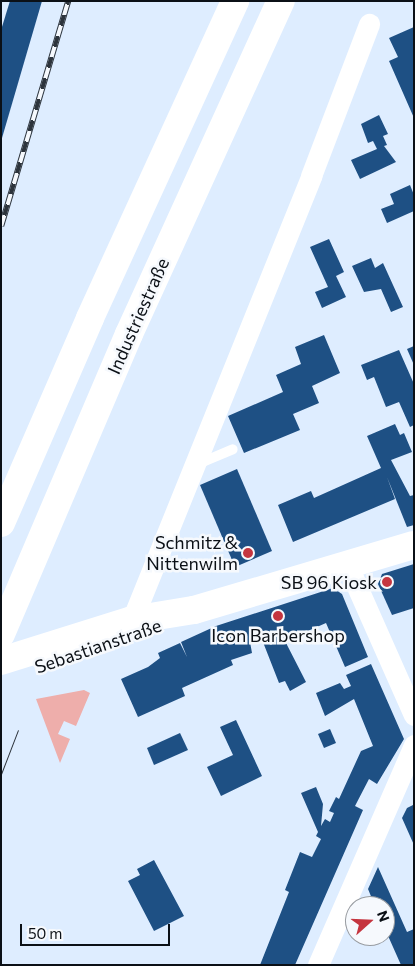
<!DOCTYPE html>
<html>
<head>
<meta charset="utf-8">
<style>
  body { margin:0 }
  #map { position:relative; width:415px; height:966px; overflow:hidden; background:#deedff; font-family:Commissioner,sans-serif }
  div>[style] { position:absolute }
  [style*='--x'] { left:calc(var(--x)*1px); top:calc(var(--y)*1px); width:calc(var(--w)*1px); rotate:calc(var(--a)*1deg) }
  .green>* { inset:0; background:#eeaeab }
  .building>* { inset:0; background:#1e5084 }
  .lane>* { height:10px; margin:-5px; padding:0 5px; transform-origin:5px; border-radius:5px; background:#fff }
  .street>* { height:21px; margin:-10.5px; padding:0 10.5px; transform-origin:10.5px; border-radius:10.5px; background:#fff }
  .secondary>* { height:28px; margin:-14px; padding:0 14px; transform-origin:14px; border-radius:14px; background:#fff }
  .highway>* { height:28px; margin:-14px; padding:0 14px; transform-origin:14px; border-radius:14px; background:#fff }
  .tram>* { height:1px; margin:-0.5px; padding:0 0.5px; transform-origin:0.5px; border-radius:0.5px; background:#2d343c }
  .rail>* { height:5.5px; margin-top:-2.75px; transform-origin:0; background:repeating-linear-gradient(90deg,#f6f9fd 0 11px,#2d343c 0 22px); box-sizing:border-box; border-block:1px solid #2d343c }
  .dots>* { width:14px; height:14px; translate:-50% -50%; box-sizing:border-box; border:2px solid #f6f9fd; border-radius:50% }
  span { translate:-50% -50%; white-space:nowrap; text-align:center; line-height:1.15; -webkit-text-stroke:5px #f6f9fd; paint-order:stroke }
  .street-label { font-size:18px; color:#0b1016 }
  .poi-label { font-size:18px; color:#0b1016 }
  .right { translate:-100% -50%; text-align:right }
  .frame { position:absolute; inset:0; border:2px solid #0b1016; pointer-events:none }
  .north { position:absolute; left:345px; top:896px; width:50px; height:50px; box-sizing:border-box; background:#f6f9fd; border:1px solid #989ca1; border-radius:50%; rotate:70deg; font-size:14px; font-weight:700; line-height:20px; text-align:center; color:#0b1016 }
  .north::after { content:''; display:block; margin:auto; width:18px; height:22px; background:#c5353f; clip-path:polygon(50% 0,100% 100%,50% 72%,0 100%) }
  .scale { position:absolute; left:20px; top:924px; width:150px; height:22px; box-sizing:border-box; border:2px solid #0b1016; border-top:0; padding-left:6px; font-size:15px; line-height:18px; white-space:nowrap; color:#0b1016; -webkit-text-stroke:4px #f6f9fd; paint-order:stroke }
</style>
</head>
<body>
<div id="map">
  <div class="green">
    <div style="clip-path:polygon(84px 690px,90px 693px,76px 726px,64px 721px,58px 734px,70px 739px,60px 763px,36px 699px)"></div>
  </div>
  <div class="building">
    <div style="clip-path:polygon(10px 1px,42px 1px,2px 138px,1px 30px)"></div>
    <div style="clip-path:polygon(414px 27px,414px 118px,389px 61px,398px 57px,389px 38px)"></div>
    <div style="clip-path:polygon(379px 115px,388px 134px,383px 136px,387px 145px,384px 146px,396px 162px,360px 179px,351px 160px,377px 149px,373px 141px,368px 143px,361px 124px)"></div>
    <div style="clip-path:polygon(410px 185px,414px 195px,414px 211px,387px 223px,381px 209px,394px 204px,390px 194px)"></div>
    <div style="clip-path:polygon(329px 239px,344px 272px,336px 276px,346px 297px,322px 308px,315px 292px,328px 287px,310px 247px)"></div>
    <div style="clip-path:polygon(371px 258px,375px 268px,383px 263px,403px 307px,391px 312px,381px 289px,364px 292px,352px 266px)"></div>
    <div style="clip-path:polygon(324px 335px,340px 373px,312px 386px,319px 403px,293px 414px,300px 430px,244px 453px,228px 416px,283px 392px,276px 375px,301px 364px,295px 347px)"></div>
    <div style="clip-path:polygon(414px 346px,414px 365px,407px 349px)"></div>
    <div style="clip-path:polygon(399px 350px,414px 384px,414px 425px,410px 427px,399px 402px,386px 407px,374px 377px,367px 380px,361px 365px)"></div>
    <div style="clip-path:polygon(395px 424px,400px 435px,404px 433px,412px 452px,391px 460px,410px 496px,414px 495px,414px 525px,407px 527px,387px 477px,395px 499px,293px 542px,278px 505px,311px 491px,314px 498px,381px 468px,367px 436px)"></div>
    <div style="clip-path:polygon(237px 469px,272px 551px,235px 567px,200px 485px)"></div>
    <div style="clip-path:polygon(414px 564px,414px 608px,392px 615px,378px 584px,382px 574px)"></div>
    <div style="clip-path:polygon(333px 588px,342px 594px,368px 657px,345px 667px,326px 623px,285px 641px,306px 682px,290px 691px,285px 681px,279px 683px,261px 637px,250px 642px,252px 653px,231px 660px,233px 665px,182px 688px,185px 696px,138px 717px,121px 679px,148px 667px,160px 658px,158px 653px,180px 643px,187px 657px,181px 642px,216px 626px)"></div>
    <div style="clip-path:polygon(371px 664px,404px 739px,377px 784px,369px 779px,355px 806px,363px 810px,295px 965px,260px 965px,289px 892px,285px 890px,300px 852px,312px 857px,321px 839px,316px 836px,318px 832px,301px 793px,316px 787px,323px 804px,321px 826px,325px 819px,330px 822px,334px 813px,329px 811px,336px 797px,339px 799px,361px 751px,373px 746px,354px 699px,325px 716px,316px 693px,340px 683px,344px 689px,351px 686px,346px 675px)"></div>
    <div style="clip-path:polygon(236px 720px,262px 776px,221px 796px,207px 767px,233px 755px,220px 727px)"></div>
    <div style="clip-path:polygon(330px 729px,336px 743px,324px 748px,318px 734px)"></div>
    <div style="clip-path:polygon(180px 733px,188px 750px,154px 765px,147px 748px)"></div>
    <div style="clip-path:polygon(414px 797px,414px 845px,402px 818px,407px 808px,413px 805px)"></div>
    <div style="clip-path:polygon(154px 860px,184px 916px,154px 931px,128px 881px,140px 875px,137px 869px)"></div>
    <div style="clip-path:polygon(378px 867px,407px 932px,414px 929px,414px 965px,401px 965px,385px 929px,385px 906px,375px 906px,368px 889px)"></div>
  </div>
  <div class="lane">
    <div style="--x:196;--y:460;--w:9;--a:6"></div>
    <div style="--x:205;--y:461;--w:30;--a:-23"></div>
  </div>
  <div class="street">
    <div style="--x:347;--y:564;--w:165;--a:66.1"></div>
    <div style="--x:132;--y:620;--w:479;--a:-68"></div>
    <div style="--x:311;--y:176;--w:163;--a:-69.1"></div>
    <div style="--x:318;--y:965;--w:240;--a:-66.4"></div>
  </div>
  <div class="secondary">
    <div style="--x:1;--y:661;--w:137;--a:-17.4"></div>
    <div style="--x:132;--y:620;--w:63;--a:-9.2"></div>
    <div style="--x:194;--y:610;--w:229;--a:-16.5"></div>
  </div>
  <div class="highway">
    <div style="--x:1;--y:523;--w:223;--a:-66.5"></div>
    <div style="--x:90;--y:318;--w:349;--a:-65.4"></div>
    <div style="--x:1;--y:634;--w:326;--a:-66.9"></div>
    <div style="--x:129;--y:334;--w:366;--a:-65.5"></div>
  </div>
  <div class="tram">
    <div style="--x:1;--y:774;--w:47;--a:-68.9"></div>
  </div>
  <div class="rail">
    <div style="--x:1;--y:226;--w:235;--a:-73.4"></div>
  </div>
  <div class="dots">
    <div style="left:248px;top:553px;background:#c5353f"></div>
    <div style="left:387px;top:582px;background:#c5353f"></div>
    <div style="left:278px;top:616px;background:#c5353f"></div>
  </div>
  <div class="street-label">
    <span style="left:138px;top:316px;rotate:-66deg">Industriestraße</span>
    <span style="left:98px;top:646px;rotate:-19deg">Sebastianstraße</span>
  </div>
  <div class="poi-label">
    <span class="right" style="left:238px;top:553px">Schmitz &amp;<br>Nittenwilm</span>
    <span class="right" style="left:377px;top:582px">SB 96 Kiosk</span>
    <span style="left:278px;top:635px">Icon Barbershop</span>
  </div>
  <div class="frame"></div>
  <div class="north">N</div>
  <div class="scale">50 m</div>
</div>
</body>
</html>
